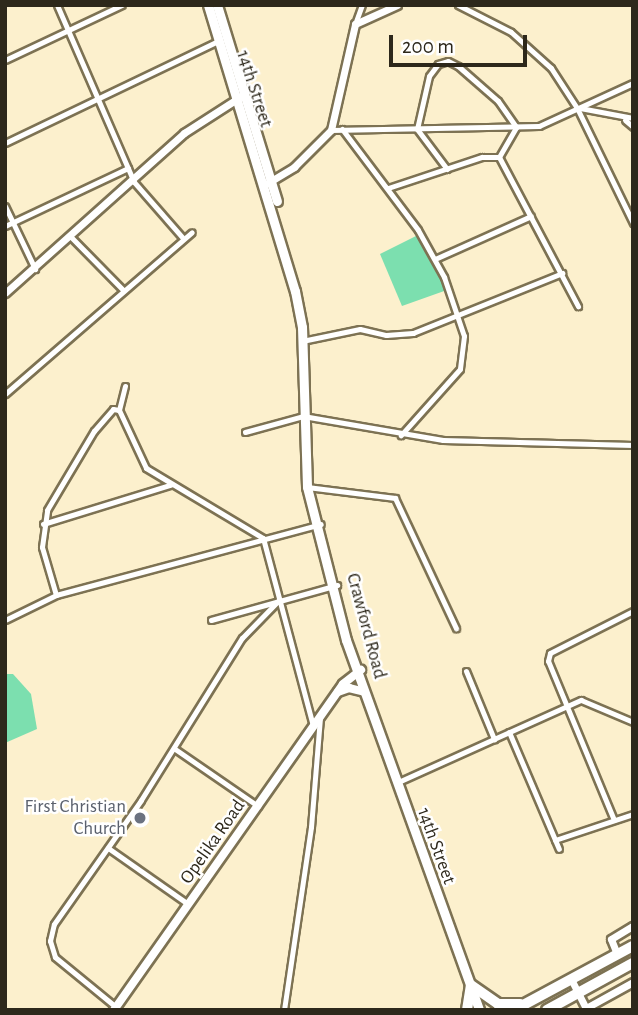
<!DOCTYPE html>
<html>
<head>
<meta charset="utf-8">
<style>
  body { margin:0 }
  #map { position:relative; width:638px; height:1015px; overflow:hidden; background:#fcf0cd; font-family:"Alegreya Sans",sans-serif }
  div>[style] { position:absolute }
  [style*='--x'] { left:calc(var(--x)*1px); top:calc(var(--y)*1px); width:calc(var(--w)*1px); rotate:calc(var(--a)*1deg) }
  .green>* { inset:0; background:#7cdfaf }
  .roads { filter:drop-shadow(2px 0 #7d7253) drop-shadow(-2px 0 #7d7253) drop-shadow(0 2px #7d7253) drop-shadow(0 -2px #7d7253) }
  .minor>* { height:5px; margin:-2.5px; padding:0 2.5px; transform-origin:2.5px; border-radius:2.5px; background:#fff }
  .tertiary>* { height:7px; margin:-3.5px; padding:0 3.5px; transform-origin:3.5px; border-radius:3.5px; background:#fff }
  .secondary>* { height:8px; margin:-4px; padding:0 4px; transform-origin:4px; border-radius:4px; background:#fff }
  .primary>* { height:9px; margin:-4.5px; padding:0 4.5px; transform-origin:4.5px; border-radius:4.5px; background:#fff }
  .trunk>* { height:10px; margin:-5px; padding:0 5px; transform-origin:5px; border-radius:5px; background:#fff }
  .dots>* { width:19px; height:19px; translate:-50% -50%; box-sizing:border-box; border:4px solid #fff; border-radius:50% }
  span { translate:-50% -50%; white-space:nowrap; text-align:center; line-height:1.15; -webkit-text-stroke:5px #fff; paint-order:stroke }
  .street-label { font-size:19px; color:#2d281b }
  .worship-label { font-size:19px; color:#5b616d }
  .right { translate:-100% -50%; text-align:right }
  .frame { position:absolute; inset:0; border:7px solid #2d281b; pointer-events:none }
  .scale { position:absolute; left:389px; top:35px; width:138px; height:32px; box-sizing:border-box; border:4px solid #2d281b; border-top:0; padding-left:9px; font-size:21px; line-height:24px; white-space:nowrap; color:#2d281b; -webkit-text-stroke:5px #fff; paint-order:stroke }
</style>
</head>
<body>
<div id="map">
  <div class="green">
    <div style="clip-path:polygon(418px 235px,447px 290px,402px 306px,380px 254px)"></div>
    <div style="clip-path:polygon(5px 674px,13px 674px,31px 694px,37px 729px,5px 743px)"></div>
  </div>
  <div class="roads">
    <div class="minor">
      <div style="--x:57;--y:5;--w:193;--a:66.5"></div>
      <div style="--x:134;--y:182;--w:73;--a:48.9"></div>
      <div style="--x:458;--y:5;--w:59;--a:27"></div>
      <div style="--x:511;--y:32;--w:54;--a:42"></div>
      <div style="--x:551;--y:68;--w:48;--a:57"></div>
      <div style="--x:577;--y:108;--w:128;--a:64"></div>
      <div style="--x:355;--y:24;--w:20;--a:-70"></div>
      <div style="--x:5;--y:60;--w:129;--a:-25.2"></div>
      <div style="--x:580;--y:108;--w:54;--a:10.7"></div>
      <div style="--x:625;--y:120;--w:11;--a:41"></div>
      <div style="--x:342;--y:129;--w:126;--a:53"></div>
      <div style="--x:418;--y:230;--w:54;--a:61"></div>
      <div style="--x:444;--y:277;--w:62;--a:71.3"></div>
      <div style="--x:464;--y:336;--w:33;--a:97"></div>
      <div style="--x:460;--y:369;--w:89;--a:131.8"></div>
      <div style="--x:331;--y:130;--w:208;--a:-1.1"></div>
      <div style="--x:539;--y:126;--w:103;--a:-24.6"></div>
      <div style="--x:5;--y:143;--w:238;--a:-25.6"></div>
      <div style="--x:499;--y:157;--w:169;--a:62.1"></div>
      <div style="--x:499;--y:157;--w:34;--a:-60"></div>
      <div style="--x:447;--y:169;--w:50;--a:-126.9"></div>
      <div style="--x:417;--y:129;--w:54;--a:-77.2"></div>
      <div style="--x:429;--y:76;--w:15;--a:-53"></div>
      <div style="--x:438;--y:64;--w:10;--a:-17"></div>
      <div style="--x:448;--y:61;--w:11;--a:27"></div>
      <div style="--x:458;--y:66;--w:53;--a:41.2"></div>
      <div style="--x:498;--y:101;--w:32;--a:55"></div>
      <div style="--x:388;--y:188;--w:99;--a:-18.3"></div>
      <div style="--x:482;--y:157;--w:17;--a:0"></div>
      <div style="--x:5;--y:206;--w:70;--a:64.5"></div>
      <div style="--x:5;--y:226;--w:136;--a:-25.2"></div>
      <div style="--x:71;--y:237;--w:74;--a:45.5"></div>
      <div style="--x:435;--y:259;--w:105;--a:-24.1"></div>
      <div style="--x:302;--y:341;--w:59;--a:-11.7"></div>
      <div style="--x:360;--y:329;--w:27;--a:13"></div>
      <div style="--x:386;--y:335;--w:27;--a:-4"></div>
      <div style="--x:413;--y:333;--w:161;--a:-21.9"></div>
      <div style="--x:125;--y:386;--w:25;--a:104"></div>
      <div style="--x:119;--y:410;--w:64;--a:65"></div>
      <div style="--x:146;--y:468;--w:136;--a:30.9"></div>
      <div style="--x:263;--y:538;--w:195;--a:75.1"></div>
      <div style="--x:5;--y:394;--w:247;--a:-40.9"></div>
      <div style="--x:245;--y:432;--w:60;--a:-15.4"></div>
      <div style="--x:303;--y:416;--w:142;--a:9.7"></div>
      <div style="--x:443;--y:440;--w:190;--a:1.5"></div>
      <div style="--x:307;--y:487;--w:89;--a:7.1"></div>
      <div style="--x:395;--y:498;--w:144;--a:64.9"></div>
      <div style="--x:43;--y:524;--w:133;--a:-17.1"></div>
      <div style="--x:56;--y:595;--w:50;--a:-106.3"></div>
      <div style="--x:42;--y:547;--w:37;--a:-82"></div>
      <div style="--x:47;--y:510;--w:92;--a:-59.3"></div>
      <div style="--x:94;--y:431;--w:29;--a:-49"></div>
      <div style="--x:113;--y:409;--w:6;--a:9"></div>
      <div style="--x:5;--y:620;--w:57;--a:-26.1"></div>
      <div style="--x:56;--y:595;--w:274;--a:-15"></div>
      <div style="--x:211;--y:620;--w:131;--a:-15.5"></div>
      <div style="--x:466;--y:671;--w:74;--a:67.6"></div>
      <div style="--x:509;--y:732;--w:127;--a:66.9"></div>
      <div style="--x:175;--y:749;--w:101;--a:34.5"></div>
      <div style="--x:396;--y:783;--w:203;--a:-24.2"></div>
      <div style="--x:581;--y:700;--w:56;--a:22.9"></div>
      <div style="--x:614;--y:820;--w:172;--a:-112.5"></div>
      <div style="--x:548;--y:661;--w:8;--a:-76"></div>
      <div style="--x:550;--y:653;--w:93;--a:-26.8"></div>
      <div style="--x:555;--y:840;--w:82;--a:-18.4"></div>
      <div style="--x:108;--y:848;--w:98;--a:35"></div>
      <div style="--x:116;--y:1007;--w:79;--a:-140.7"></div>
      <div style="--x:55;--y:957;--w:17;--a:-107"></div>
      <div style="--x:50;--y:941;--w:17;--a:-77"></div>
      <div style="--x:54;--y:924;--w:151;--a:-54.9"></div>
      <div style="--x:141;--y:800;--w:191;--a:-58.1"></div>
      <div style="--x:242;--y:638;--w:54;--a:-45.7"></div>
      <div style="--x:284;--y:1010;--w:185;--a:-81.6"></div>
      <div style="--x:311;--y:827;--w:109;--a:-85.3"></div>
    </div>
    <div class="tertiary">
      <div style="--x:266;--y:184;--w:33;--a:-31"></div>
      <div style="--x:294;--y:167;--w:52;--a:-45"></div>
      <div style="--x:331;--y:130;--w:109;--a:-77.2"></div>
      <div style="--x:355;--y:24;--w:46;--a:-24.3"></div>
      <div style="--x:5;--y:293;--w:240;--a:-41.8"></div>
      <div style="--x:184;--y:133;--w:67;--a:-32.7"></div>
      <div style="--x:617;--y:954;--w:16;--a:-112"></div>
      <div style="--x:611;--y:939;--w:26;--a:-31"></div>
      <div style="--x:571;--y:979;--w:33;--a:63"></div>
      <div style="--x:586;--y:1008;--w:54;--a:-29"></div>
    </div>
    <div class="secondary">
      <div style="--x:338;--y:692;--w:12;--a:-20"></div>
      <div style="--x:349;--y:688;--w:16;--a:14"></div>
      <div style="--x:114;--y:1010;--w:398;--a:-54.9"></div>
      <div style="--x:343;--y:684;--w:23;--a:-38"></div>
    </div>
    <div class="primary">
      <div style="--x:208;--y:5;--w:299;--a:73.1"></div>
      <div style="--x:295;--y:291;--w:37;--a:79"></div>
      <div style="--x:302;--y:327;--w:160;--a:88.2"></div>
      <div style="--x:307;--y:487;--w:158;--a:75.7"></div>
      <div style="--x:346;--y:640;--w:393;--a:70.2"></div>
      <div style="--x:217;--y:5;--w:205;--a:73"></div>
    </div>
    <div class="trunk">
      <div style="--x:471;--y:985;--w:33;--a:35"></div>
      <div style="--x:498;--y:1004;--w:22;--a:0"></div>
      <div style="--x:467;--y:1010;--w:25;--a:-81"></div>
      <div style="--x:514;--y:1010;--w:135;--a:-28.3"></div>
      <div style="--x:547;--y:1010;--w:98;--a:-28.7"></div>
    </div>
  </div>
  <div class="dots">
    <div style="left:140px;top:818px;background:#6b7280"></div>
  </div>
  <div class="street-label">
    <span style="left:254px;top:89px;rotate:72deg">14th Street</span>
    <span style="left:366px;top:626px;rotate:75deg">Crawford Road</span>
    <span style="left:213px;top:842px;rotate:-55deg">Opelika Road</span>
    <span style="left:436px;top:846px;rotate:70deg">14th Street</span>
  </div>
  <div class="worship-label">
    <span class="right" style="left:126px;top:818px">First Christian<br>Church</span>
  </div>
  <div class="frame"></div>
  <div class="scale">200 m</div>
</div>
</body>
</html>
